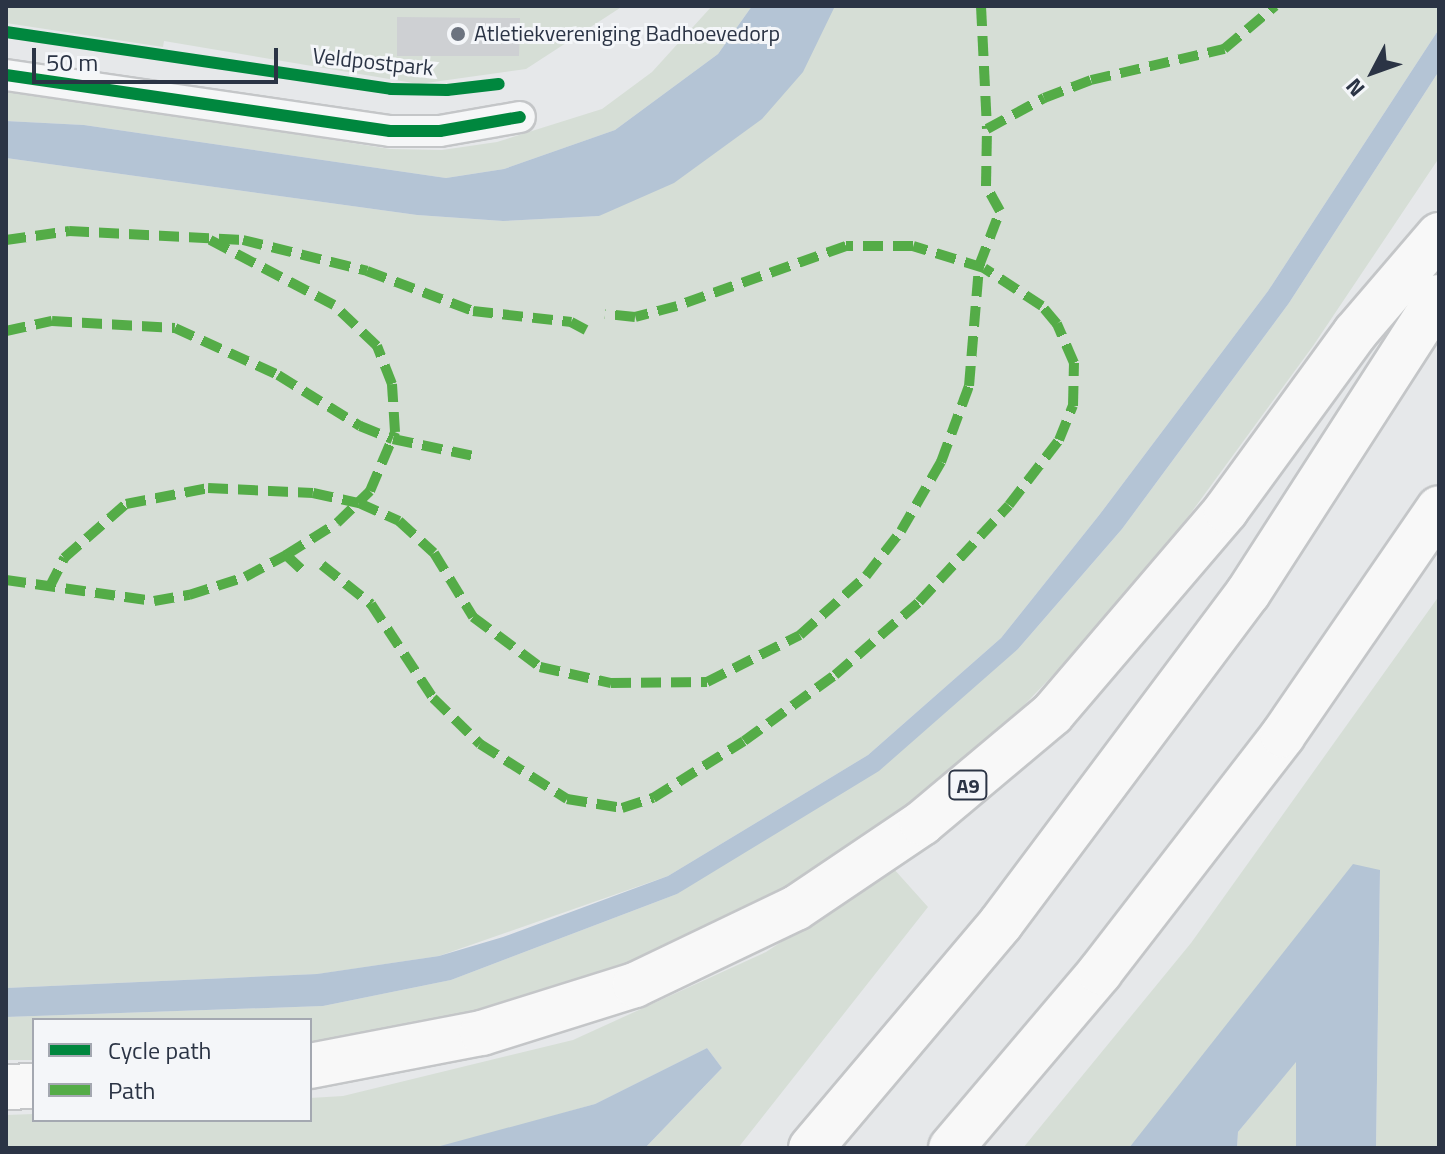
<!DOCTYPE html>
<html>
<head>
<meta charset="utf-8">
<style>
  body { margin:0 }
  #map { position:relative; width:1445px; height:1154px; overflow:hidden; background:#e6e8ea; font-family:"Titillium Web",sans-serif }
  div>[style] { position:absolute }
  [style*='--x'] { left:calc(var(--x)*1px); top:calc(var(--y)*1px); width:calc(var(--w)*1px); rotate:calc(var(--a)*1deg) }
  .green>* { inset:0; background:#d6ded6 }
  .water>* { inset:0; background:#b4c4d5 }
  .building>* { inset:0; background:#ced0d3 }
  .roads { filter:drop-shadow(2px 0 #c4c6c8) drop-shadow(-2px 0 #c4c6c8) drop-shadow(0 2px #c4c6c8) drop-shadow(0 -2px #c4c6c8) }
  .street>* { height:30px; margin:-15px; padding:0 15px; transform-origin:15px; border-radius:15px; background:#f5f6f7 }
  .highway>* { height:44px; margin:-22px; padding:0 22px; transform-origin:22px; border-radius:22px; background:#f8f8f8 }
  .quiet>* { height:10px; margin-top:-5px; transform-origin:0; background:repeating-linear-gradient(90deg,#54ac47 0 20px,transparent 0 30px) }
  .cycleway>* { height:12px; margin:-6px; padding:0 6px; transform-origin:6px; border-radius:6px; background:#00873e }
  .dots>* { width:22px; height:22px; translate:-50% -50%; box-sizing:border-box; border:4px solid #f4f6f9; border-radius:50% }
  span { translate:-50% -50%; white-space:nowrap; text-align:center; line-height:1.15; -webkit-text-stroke:6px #f4f6f9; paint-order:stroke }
  .shield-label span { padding:2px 6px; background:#f4f6f9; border:2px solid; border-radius:6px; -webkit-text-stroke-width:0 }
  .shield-label { font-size:20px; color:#2b3445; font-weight:700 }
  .poi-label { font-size:22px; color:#2b3445 }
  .left { translate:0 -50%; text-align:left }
  .street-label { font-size:22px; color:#2b3445 }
  .frame { position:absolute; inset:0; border:8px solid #2b3445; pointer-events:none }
  .legend { position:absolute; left:32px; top:1018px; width:280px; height:104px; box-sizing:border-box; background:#f4f6f9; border:2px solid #a4a8b1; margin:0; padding:10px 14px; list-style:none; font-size:24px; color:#2b3445 }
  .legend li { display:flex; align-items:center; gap:16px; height:40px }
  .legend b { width:40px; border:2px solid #a4a8b1 }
  .north { position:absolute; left:1333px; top:32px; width:80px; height:80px; -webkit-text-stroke:6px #f4f6f9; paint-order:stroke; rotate:229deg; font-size:22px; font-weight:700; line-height:32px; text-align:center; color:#2b3445 }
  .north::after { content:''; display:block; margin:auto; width:28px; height:36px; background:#2b3445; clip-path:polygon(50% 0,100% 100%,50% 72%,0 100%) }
  .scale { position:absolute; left:32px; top:48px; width:246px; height:36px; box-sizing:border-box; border:4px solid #2b3445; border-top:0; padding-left:10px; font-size:24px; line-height:28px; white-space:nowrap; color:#2b3445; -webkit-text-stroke:6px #f4f6f9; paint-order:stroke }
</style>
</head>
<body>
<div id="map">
  <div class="green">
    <div style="clip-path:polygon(6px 6px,623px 6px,526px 69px,419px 84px,164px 41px,163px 47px,6px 23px)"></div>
    <div style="clip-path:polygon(712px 6px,752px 6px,718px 54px,615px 130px,504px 169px,446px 178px,84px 125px,6px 121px,6px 88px,390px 149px,442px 150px,497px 142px,602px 109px,652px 72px)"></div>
    <div style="clip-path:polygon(835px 6px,1439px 6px,1439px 29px,1268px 291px,1100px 514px,1001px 638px,868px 755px,668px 876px,439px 956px,318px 974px,6px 988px,6px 158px,417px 215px,503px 221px,599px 216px)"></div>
    <div style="clip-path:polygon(1439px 71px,1439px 158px,1313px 346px,1185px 521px,1095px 631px,989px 742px,882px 828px,747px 915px,606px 982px,310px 1054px,310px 1020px,34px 1020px,34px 1060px,6px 1060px,6px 1017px,323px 1006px,451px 980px,677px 894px,1018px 649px,1122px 529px,1289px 303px)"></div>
    <div style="clip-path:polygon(1439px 596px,1439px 1148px,1376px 1148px,1380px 870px,1129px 1148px,1023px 1148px,1191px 943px)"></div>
    <div style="clip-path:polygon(893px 868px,928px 907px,738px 1148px,645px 1148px,722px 1068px,707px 1048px,595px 1104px,444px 1147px,6px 1148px,6px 1115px,34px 1114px,34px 1120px,310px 1120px,310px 1098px,343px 1096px,573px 1040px,766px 952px)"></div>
    <div style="clip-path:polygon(1296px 1061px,1296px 1148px,1237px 1148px,1238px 1132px)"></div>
  </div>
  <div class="water">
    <div style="clip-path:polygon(752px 6px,835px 6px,803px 72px,762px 119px,674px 183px,599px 216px,503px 221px,417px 215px,6px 158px,6px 121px,84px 125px,446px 178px,504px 169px,615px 130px,718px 54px)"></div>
    <div style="clip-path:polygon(1439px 29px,1439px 71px,1289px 303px,1122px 529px,1018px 649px,879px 771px,677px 894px,451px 980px,323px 1006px,6px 1017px,6px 988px,317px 974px,439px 956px,503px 937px,668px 876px,868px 755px,1001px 638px,1100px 514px,1268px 291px)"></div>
    <div style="clip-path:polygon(1353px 864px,1380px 870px,1376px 1148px,1296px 1148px,1296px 1062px,1238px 1132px,1237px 1148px,1129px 1148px)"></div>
    <div style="clip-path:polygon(707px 1048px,722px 1068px,645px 1148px,433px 1148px,595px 1104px)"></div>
  </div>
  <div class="building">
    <div style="clip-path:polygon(397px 17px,520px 18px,519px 56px,397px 56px)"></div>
  </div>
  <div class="roads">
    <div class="street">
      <div style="--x:6;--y:75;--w:388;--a:8.3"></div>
      <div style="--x:390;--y:131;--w:50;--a:0"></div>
      <div style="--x:440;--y:131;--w:81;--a:-9.9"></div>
    </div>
    <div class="highway">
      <div style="--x:310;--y:1066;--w:175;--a:-10.9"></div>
      <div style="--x:482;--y:1033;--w:160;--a:-17.4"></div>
      <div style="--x:635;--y:985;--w:178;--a:-25.6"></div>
      <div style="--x:796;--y:908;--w:152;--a:-34"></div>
      <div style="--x:922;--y:823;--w:170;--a:-40"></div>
      <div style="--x:1052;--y:714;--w:268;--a:-49.5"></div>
      <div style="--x:1226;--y:510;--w:219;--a:-53.9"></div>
      <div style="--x:1355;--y:333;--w:129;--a:-49.4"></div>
      <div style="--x:6;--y:1087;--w:28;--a:-2"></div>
      <div style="--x:811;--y:1148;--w:294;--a:-49.8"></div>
      <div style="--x:1001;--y:923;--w:412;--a:-53.2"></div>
      <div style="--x:1248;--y:593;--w:352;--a:-57.2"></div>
      <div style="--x:951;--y:1148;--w:231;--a:-49.7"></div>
      <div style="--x:1100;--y:972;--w:299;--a:-52.3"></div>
      <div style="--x:1283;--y:735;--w:275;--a:-55.5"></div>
    </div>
  </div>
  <div class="quiet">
    <div style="--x:981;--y:6;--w:123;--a:87.2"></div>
    <div style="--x:987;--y:129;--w:65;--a:-28.5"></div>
    <div style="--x:1044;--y:98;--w:50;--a:-21"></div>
    <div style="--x:1091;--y:80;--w:137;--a:-13.1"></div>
    <div style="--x:1224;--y:49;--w:67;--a:-40.1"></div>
    <div style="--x:6;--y:240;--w:64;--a:-8.1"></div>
    <div style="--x:69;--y:231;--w:174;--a:3"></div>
    <div style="--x:243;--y:240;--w:128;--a:14"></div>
    <div style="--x:367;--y:271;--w:113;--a:20.7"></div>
    <div style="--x:473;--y:311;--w:99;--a:6.4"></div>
    <div style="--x:571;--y:322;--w:17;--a:28"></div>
    <div style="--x:6;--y:331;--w:47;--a:-12.3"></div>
    <div style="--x:52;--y:321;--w:123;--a:3.3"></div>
    <div style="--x:175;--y:328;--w:113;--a:24.5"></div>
    <div style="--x:278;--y:375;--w:97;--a:31.9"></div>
    <div style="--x:360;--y:426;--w:35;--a:22"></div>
    <div style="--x:393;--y:439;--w:83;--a:11.9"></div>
    <div style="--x:286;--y:555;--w:26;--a:43"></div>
    <div style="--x:322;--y:565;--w:63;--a:38.5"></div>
    <div style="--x:371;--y:604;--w:113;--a:56.6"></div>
    <div style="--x:433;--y:698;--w:66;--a:44.4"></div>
    <div style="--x:480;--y:744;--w:103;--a:32.3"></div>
    <div style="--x:567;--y:799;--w:56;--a:9.3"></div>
    <div style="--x:622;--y:808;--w:33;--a:-18"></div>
    <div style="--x:653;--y:798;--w:107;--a:-32.1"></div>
    <div style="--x:744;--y:741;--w:112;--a:-36"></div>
    <div style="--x:835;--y:675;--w:111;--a:-41"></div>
    <div style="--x:919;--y:602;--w:132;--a:-47.1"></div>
    <div style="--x:1009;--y:505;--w:82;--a:-52.4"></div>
    <div style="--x:1059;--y:440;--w:37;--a:-68"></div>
    <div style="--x:1073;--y:406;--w:43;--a:-88.7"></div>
    <div style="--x:1074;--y:363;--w:43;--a:-113.6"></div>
    <div style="--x:1057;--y:324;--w:23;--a:-130"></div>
    <div style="--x:1042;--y:306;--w:69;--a:-146.8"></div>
    <div style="--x:984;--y:268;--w:74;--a:-162.8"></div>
    <div style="--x:913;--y:246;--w:67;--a:180"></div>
    <div style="--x:846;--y:246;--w:179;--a:160.5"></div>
    <div style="--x:677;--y:306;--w:43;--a:165.3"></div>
    <div style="--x:635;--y:317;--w:30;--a:-174"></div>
    <div style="--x:6;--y:580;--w:149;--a:8.1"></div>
    <div style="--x:154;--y:601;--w:36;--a:-10"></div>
    <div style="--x:189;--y:595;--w:59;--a:-17.8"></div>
    <div style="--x:245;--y:577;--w:47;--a:-28.2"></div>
    <div style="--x:286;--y:555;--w:60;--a:-32.1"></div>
    <div style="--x:337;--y:523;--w:46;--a:-44.1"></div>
    <div style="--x:370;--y:491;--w:64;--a:-67"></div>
    <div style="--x:395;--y:432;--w:48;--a:-93.6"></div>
    <div style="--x:392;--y:384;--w:41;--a:-111.5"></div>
    <div style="--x:377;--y:346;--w:59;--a:-136.4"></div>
    <div style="--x:334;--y:305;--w:140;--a:-152.3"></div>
    <div style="--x:49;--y:588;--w:34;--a:-63"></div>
    <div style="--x:64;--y:558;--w:82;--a:-41.1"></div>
    <div style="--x:126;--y:504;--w:84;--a:-11"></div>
    <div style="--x:208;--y:488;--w:105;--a:2.7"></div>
    <div style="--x:313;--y:493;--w:47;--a:12.3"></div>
    <div style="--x:359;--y:503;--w:44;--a:24.2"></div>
    <div style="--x:399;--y:521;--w:47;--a:42.4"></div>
    <div style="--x:434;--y:553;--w:75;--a:58.6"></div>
    <div style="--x:473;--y:617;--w:84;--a:36.7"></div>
    <div style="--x:540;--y:667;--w:73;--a:12.7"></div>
    <div style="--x:611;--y:683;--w:96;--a:-0.6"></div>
    <div style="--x:707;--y:682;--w:104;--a:-26.8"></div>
    <div style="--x:800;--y:635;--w:89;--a:-41.8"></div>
    <div style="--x:866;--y:576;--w:57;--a:-52.1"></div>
    <div style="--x:901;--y:531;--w:80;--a:-59.9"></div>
    <div style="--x:941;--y:462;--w:81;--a:-69.8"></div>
    <div style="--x:969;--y:386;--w:120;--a:-85.2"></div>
    <div style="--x:979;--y:266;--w:59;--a:-69.1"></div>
    <div style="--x:1000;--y:211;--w:29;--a:-119"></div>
    <div style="--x:986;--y:186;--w:57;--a:-89"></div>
  </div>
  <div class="cycleway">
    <div style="--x:6;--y:32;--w:389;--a:8.4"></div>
    <div style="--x:391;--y:89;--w:56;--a:1"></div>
    <div style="--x:447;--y:90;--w:52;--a:-6.6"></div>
    <div style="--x:6;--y:75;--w:388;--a:8.3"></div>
    <div style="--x:390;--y:131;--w:50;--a:0"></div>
    <div style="--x:440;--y:131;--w:81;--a:-9.9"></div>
  </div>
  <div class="dots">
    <div style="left:458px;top:34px;background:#6c737f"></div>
  </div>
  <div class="shield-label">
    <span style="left:968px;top:785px">A9</span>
  </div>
  <div class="poi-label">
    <span class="left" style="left:474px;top:34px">Atletiekvereniging Badhoevedorp</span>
  </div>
  <div class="street-label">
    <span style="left:373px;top:62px;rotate:6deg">Veldpostpark</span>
  </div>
  <div class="frame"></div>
  <ul class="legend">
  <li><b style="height:10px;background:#00873e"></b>Cycle path</li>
  <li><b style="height:10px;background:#54ac47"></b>Path</li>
  </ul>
  <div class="north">N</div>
  <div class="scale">50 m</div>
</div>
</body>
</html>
